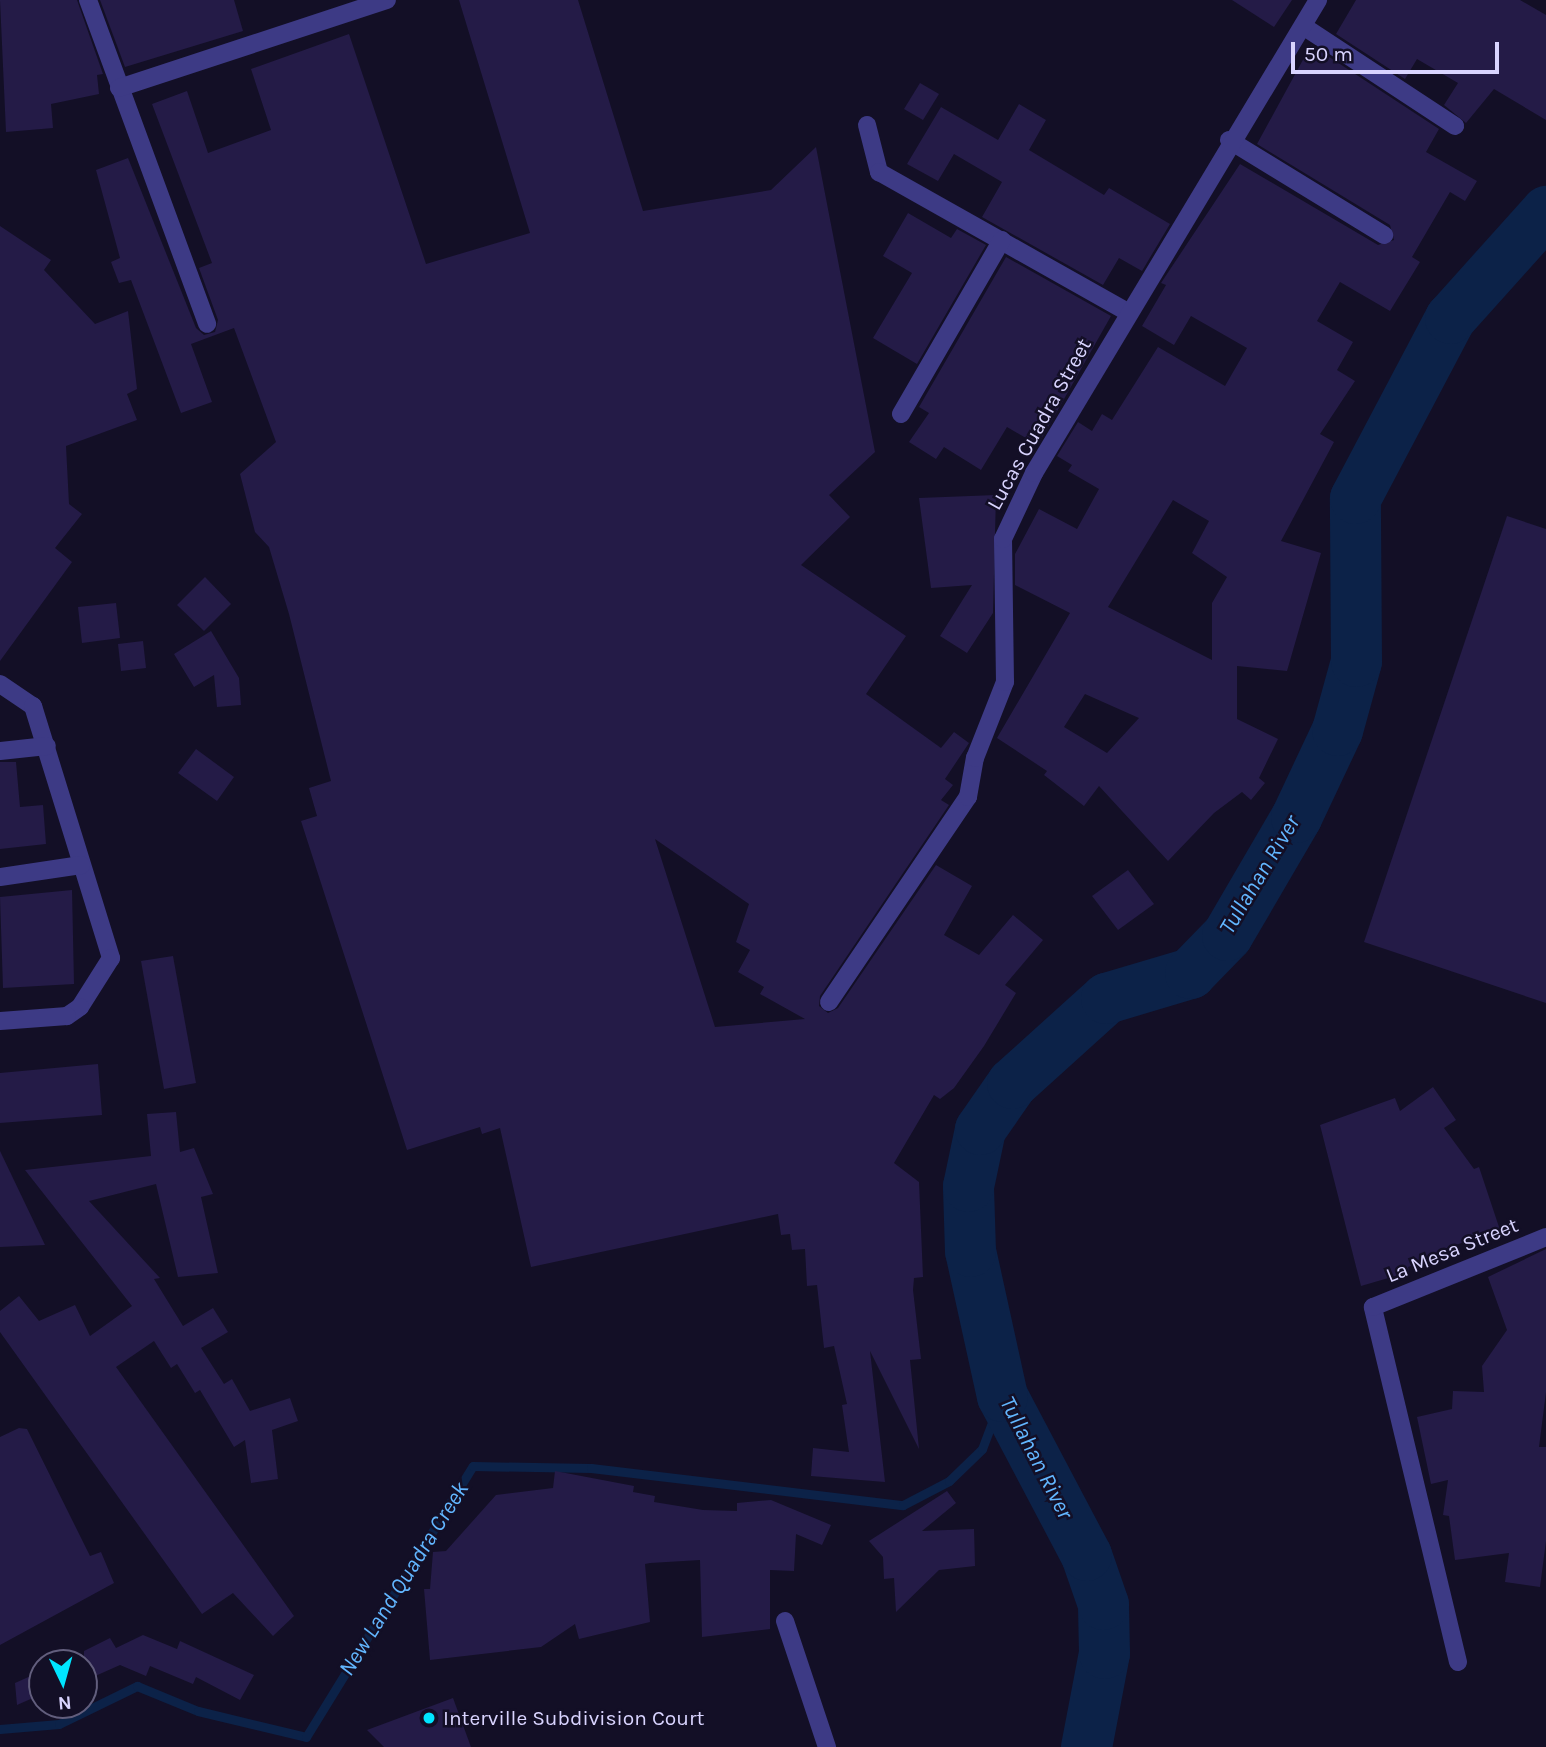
<!DOCTYPE html>
<html>
<head>
<meta charset="utf-8">
<style>
  body { margin:0 }
  #map { position:relative; width:1546px; height:1747px; overflow:hidden; background:#130f26; font-family:Karla,sans-serif }
  div>[style] { position:absolute }
  [style*='--x'] { left:calc(var(--x)*1px); top:calc(var(--y)*1px); width:calc(var(--w)*1px); rotate:calc(var(--a)*1deg) }
  .stream>* { height:9px; margin:-4.5px; padding:0 4.5px; transform-origin:4.5px; border-radius:4.5px; background:#0c2248 }
  .river>* { height:51px; margin:-25.5px; padding:0 25.5px; transform-origin:25.5px; border-radius:25.5px; background:#0c2248 }
  .building>* { inset:0; background:#241b47 }
  .minor>* { height:18px; margin:-9px; padding:0 9px; transform-origin:9px; border-radius:9px; background:#3d3a85 }
  .dots>* { width:19px; height:19px; translate:-50% -50%; box-sizing:border-box; border:4px solid #130f26; border-radius:50% }
  span { translate:-50% -50%; white-space:nowrap; text-align:center; line-height:1.15; -webkit-text-stroke:5px #130f26; paint-order:stroke }
  .street-label { font-size:21px; color:#d9d4ff }
  .poi-label { font-size:21px; color:#d9d4ff }
  .left { translate:0 -50%; text-align:left }
  .water-label { font-size:23px; color:#62b6ff; font-style:italic }
  .north { position:absolute; left:28px; top:1649px; width:70px; height:70px; box-sizing:border-box; background:#130f26; border:2px solid #625e7d; border-radius:50%; rotate:175deg; font-size:19px; font-weight:700; line-height:28px; text-align:center; color:#d9d4ff }
  .north::after { content:''; display:block; margin:auto; width:24px; height:32px; background:#00e5ff; clip-path:polygon(50% 0,100% 100%,50% 72%,0 100%) }
  .scale { position:absolute; left:1291px; top:42px; width:208px; height:32px; box-sizing:border-box; border:4px solid #d9d4ff; border-top:0; padding-left:9px; font-size:21px; line-height:24px; white-space:nowrap; color:#d9d4ff; -webkit-text-stroke:5px #130f26; paint-order:stroke }
</style>
</head>
<body>
<div id="map">
  <div class="stream">
    <div style="--x:0;--y:1729;--w:59;--a:-4.8"></div>
    <div style="--x:59;--y:1724;--w:87;--a:-26"></div>
    <div style="--x:137;--y:1686;--w:66;--a:22.3"></div>
    <div style="--x:198;--y:1711;--w:111;--a:13.5"></div>
    <div style="--x:306;--y:1737;--w:318;--a:-58.4"></div>
    <div style="--x:473;--y:1466;--w:118;--a:1"></div>
    <div style="--x:591;--y:1468;--w:314;--a:6.8"></div>
    <div style="--x:903;--y:1505;--w:52;--a:-27.6"></div>
    <div style="--x:949;--y:1481;--w:46;--a:-44.1"></div>
    <div style="--x:982;--y:1449;--w:57;--a:-69.3"></div>
  </div>
  <div class="river">
    <div style="--x:1086;--y:1747;--w:96;--a:-79.2"></div>
    <div style="--x:1104;--y:1653;--w:49;--a:-91.2"></div>
    <div style="--x:1103;--y:1604;--w:52;--a:-109.1"></div>
    <div style="--x:1086;--y:1555;--w:180;--a:-117.8"></div>
    <div style="--x:1002;--y:1396;--w:148;--a:-102.4"></div>
    <div style="--x:970;--y:1251;--w:65;--a:-91.8"></div>
    <div style="--x:968;--y:1186;--w:58;--a:-78.1"></div>
    <div style="--x:980;--y:1129;--w:56;--a:-55.2"></div>
    <div style="--x:1012;--y:1083;--w:127;--a:-42.1"></div>
    <div style="--x:1106;--y:998;--w:88;--a:-16.6"></div>
    <div style="--x:1190;--y:973;--w:53;--a:-45.8"></div>
    <div style="--x:1227;--y:935;--w:137;--a:-59.7"></div>
    <div style="--x:1296;--y:817;--w:96;--a:-64.8"></div>
    <div style="--x:1337;--y:730;--w:72;--a:-74.6"></div>
    <div style="--x:1356;--y:661;--w:163;--a:-90.4"></div>
    <div style="--x:1355;--y:498;--w:204;--a:-62.2"></div>
    <div style="--x:1450;--y:318;--w:144;--a:-48.1"></div>
  </div>
  <div class="building">
    <div style="clip-path:polygon(0 0,77px 0,103px 74px,97px 75px,99px 94px,51px 104px,53px 128px,6px 132px)"></div>
    <div style="clip-path:polygon(100px 0,234px 0,243px 31px,125px 67px)"></div>
    <div style="clip-path:polygon(evenodd,459px 0,578px 0,643px 211px,771px 190px,816px 147px,875px 452px,829px 495px,850px 517px,801px 565px,906px 636px,866px 694px,941px 748px,954px 732px,969px 743px,945px 779px,953px 785px,941px 800px,949px 805px,820px 996px,819px 1006px,828px 1013px,838px 1008px,936px 865px,972px 886px,944px 935px,979px 955px,1013px 915px,1043px 940px,1005px 985px,1016px 993px,984px 1046px,954px 1088px,940px 1099px,934px 1095px,894px 1163px,919px 1182px,923px 1277px,914px 1278px,913px 1290px,921px 1359px,910px 1360px,919px 1449px,870px 1351px,885px 1482px,811px 1476px,813px 1448px,849px 1452px,842px 1405px,847px 1404px,834px 1346px,824px 1348px,817px 1285px,807px 1286px,805px 1249px,792px 1250px,790px 1234px,781px 1235px,778px 1214px,531px 1267px,500px 1128px,482px 1134px,480px 1127px,407px 1150px,301px 821px,317px 816px,309px 788px,331px 781px,289px 614px,269px 547px,255px 532px,240px 474px,276px 442px,234px 328px,191px 344px,212px 402px,181px 413px,131px 280px,119px 283px,111px 262px,120px 258px,96px 170px,128px 158px,196px 328px,204px 335px,215px 332px,218px 320px,199px 268px,212px 263px,152px 104px,187px 91px,208px 153px,271px 130px,251px 69px,349px 34px,426px 264px,530px 233px,459px 0,655px 839px,749px 904px,736px 942px,750px 950px,738px 972px,764px 987px,760px 994px,805px 1019px,715px 1027px,655px 839px)"></div>
    <div style="clip-path:polygon(1232px 0,1292px 0,1274px 27px)"></div>
    <div style="clip-path:polygon(1356px 0,1520px 0,1546px 15px,1546px 120px,1494px 89px,1466px 123px,1444px 105px,1458px 83px,1417px 59px,1405px 79px,1336px 34px)"></div>
    <div style="clip-path:polygon(evenodd,1311px 45px,1439px 129px,1426px 152px,1477px 181px,1465px 201px,1450px 192px,1412px 257px,1420px 262px,1390px 311px,1340px 282px,1317px 321px,1353px 342px,1337px 370px,1355px 381px,1320px 434px,1334px 442px,1281px 541px,1321px 553px,1287px 671px,1237px 666px,1237px 719px,1278px 739px,1259px 778px,1265px 783px,1251px 800px,1242px 792px,1214px 813px,1168px 861px,1099px 786px,1084px 806px,1044px 775px,1047px 771px,997px 738px,1070px 613px,1015px 585px,1015px 554px,1039px 509px,1077px 529px,1099px 489px,1068px 471px,1072px 465px,1057px 456px,1078px 422px,1092px 431px,1102px 414px,1112px 420px,1158px 347px,1225px 386px,1247px 348px,1191px 316px,1174px 345px,1142px 326px,1166px 285px,1161px 283px,1240px 164px,1378px 245px,1394px 240px,1390px 225px,1257px 144px,1311px 45px,1173px 500px,1209px 521px,1192px 553px,1227px 577px,1212px 603px,1212px 660px,1108px 607px,1173px 500px,1311px 45px,1085px 694px,1139px 718px,1107px 753px,1064px 727px,1085px 694px)"></div>
    <div style="clip-path:polygon(920px 83px,939px 94px,923px 120px,904px 109px)"></div>
    <div style="clip-path:polygon(1019px 104px,1046px 120px,1029px 150px,1104px 195px,1109px 188px,1170px 224px,1142px 271px,1119px 258px,1103px 285px,982px 217px,1002px 182px,954px 154px,938px 181px,907px 164px,941px 107px,998px 140px)"></div>
    <div style="clip-path:polygon(908px 213px,951px 238px,957px 229px,986px 245px,917px 364px,873px 338px,912px 273px,883px 256px)"></div>
    <div style="clip-path:polygon(0 226px,51px 260px,44px 270px,95px 324px,128px 311px,137px 389px,127px 394px,137px 420px,66px 446px,69px 504px,82px 514px,55px 548px,72px 562px,0 661px)"></div>
    <div style="clip-path:polygon(1006px 257px,1111px 316px,1038px 445px,1007px 427px,981px 470px,944px 447px,936px 459px,909px 442px,929px 413px,919px 407px)"></div>
    <div style="clip-path:polygon(996px 495px,993px 613px,967px 653px,940px 636px,972px 585px,931px 588px,919px 498px)"></div>
    <div style="clip-path:polygon(1507px 516px,1546px 529px,1546px 1003px,1364px 942px)"></div>
    <div style="clip-path:polygon(205px 577px,231px 604px,204px 631px,177px 605px)"></div>
    <div style="clip-path:polygon(116px 603px,120px 638px,82px 643px,78px 607px)"></div>
    <div style="clip-path:polygon(211px 631px,239px 678px,241px 705px,217px 707px,214px 675px,194px 687px,174px 654px)"></div>
    <div style="clip-path:polygon(143px 641px,146px 668px,121px 671px,118px 644px)"></div>
    <div style="clip-path:polygon(196px 749px,234px 777px,217px 801px,178px 773px)"></div>
    <div style="clip-path:polygon(0 762px,16px 762px,20px 807px,43px 805px,46px 844px,0 849px)"></div>
    <div style="clip-path:polygon(1128px 870px,1154px 904px,1118px 930px,1092px 896px)"></div>
    <div style="clip-path:polygon(72px 890px,74px 984px,3px 988px,0 897px)"></div>
    <div style="clip-path:polygon(173px 956px,196px 1083px,164px 1089px,141px 961px)"></div>
    <div style="clip-path:polygon(98px 1064px,102px 1115px,0 1123px,0 1073px)"></div>
    <div style="clip-path:polygon(1433px 1087px,1456px 1120px,1444px 1128px,1474px 1169px,1479px 1167px,1500px 1230px,1438px 1251px,1440px 1256px,1408px 1267px,1409px 1272px,1361px 1286px,1320px 1125px,1395px 1098px,1400px 1111px)"></div>
    <div style="clip-path:polygon(176px 1112px,180px 1152px,194px 1148px,213px 1194px,201px 1197px,218px 1273px,178px 1277px,156px 1184px,89px 1201px,160px 1278px,154px 1279px,183px 1326px,213px 1308px,228px 1332px,201px 1348px,224px 1384px,232px 1379px,250px 1411px,290px 1398px,298px 1421px,272px 1430px,278px 1479px,251px 1483px,245px 1440px,234px 1447px,200px 1390px,195px 1393px,177px 1364px,171px 1368px,154px 1341px,116px 1367px,294px 1616px,273px 1636px,233px 1593px,202px 1614px,0 1332px,0 1311px,19px 1296px,39px 1321px,75px 1305px,90px 1336px,132px 1306px,25px 1170px,151px 1156px,147px 1114px)"></div>
    <div style="clip-path:polygon(0 1151px,45px 1245px,0 1247px)"></div>
    <div style="clip-path:polygon(1546px 1249px,1546px 1392px,1539px 1447px,1546px 1447px,1546px 1541px,1540px 1587px,1505px 1582px,1509px 1553px,1455px 1560px,1449px 1516px,1443px 1515px,1448px 1480px,1431px 1484px,1417px 1417px,1452px 1409px,1453px 1391px,1484px 1392px,1482px 1366px,1507px 1330px,1488px 1277px)"></div>
    <div style="clip-path:polygon(19px 1428px,27px 1429px,90px 1556px,101px 1552px,114px 1583px,0 1645px,0 1437px)"></div>
    <div style="clip-path:polygon(555px 1471px,634px 1486px,633px 1492px,655px 1496px,654px 1502px,703px 1510px,737px 1511px,737px 1503px,771px 1500px,831px 1525px,822px 1545px,796px 1534px,794px 1571px,770px 1570px,770px 1629px,702px 1637px,700px 1560px,650px 1563px,645px 1564px,650px 1622px,579px 1639px,575px 1624px,541px 1647px,430px 1660px,424px 1589px,430px 1589px,433px 1552px,446px 1551px,496px 1495px,553px 1488px)"></div>
    <div style="clip-path:polygon(947px 1491px,956px 1503px,922px 1531px,974px 1529px,975px 1566px,939px 1570px,896px 1612px,894px 1578px,884px 1579px,883px 1557px,869px 1541px)"></div>
    <div style="clip-path:polygon(143px 1635px,177px 1649px,180px 1641px,254px 1675px,240px 1700px,196px 1677px,193px 1684px,150px 1666px,146px 1676px,120px 1665px,84px 1681px,84px 1651px,110px 1638px,116px 1648px)"></div>
    <div style="clip-path:polygon(42px 1671px,42px 1694px,17px 1705px,15px 1683px)"></div>
    <div style="clip-path:polygon(453px 1698px,471px 1747px,384px 1747px,367px 1730px)"></div>
  </div>
  <div class="minor">
    <div style="--x:88;--y:0;--w:345;--a:69.8"></div>
    <div style="--x:1303;--y:26;--w:182;--a:33.3"></div>
    <div style="--x:119;--y:88;--w:282;--a:-18.2"></div>
    <div style="--x:867;--y:125;--w:49;--a:75.7"></div>
    <div style="--x:879;--y:172;--w:285;--a:29.4"></div>
    <div style="--x:1229;--y:140;--w:182;--a:31.5"></div>
    <div style="--x:901;--y:414;--w:201;--a:-59.9"></div>
    <div style="--x:0;--y:684;--w:40;--a:34"></div>
    <div style="--x:33;--y:706;--w:264;--a:72.8"></div>
    <div style="--x:111;--y:958;--w:58;--a:122.3"></div>
    <div style="--x:80;--y:1007;--w:16;--a:145"></div>
    <div style="--x:67;--y:1016;--w:67;--a:175.7"></div>
    <div style="--x:0;--y:751;--w:47;--a:-6.1"></div>
    <div style="--x:0;--y:877;--w:82;--a:-8.4"></div>
    <div style="--x:829;--y:1002;--w:248;--a:-55.9"></div>
    <div style="--x:968;--y:797;--w:40;--a:-80"></div>
    <div style="--x:975;--y:758;--w:82;--a:-68.5"></div>
    <div style="--x:1005;--y:682;--w:143;--a:-90.8"></div>
    <div style="--x:1003;--y:539;--w:73;--a:-64.8"></div>
    <div style="--x:1034;--y:473;--w:552;--a:-59.02"></div>
    <div style="--x:785;--y:1621;--w:133;--a:71.6"></div>
    <div style="--x:1458;--y:1662;--w:365;--a:-103.5"></div>
    <div style="--x:1373;--y:1307;--w:187;--a:-22"></div>
  </div>
  <div class="dots">
    <div style="left:429px;top:1718px;background:#00e5ff"></div>
  </div>
  <div class="street-label">
    <span style="left:1039px;top:424px;rotate:-61deg">Lucas Cuadra Street</span>
    <span style="left:1452px;top:1250px;rotate:-22deg">La Mesa Street</span>
  </div>
  <div class="poi-label">
    <span class="left" style="left:443px;top:1718px">Interville Subdivision Court</span>
  </div>
  <div class="water-label">
    <span style="left:1260px;top:875px;rotate:-59deg">Tullahan River</span>
    <span style="left:1036px;top:1458px;rotate:63deg">Tullahan River</span>
    <span style="left:404px;top:1579px;rotate:-58deg">New Land Quadra Creek</span>
  </div>
  <div class="north">N</div>
  <div class="scale">50 m</div>
</div>
</body>
</html>
